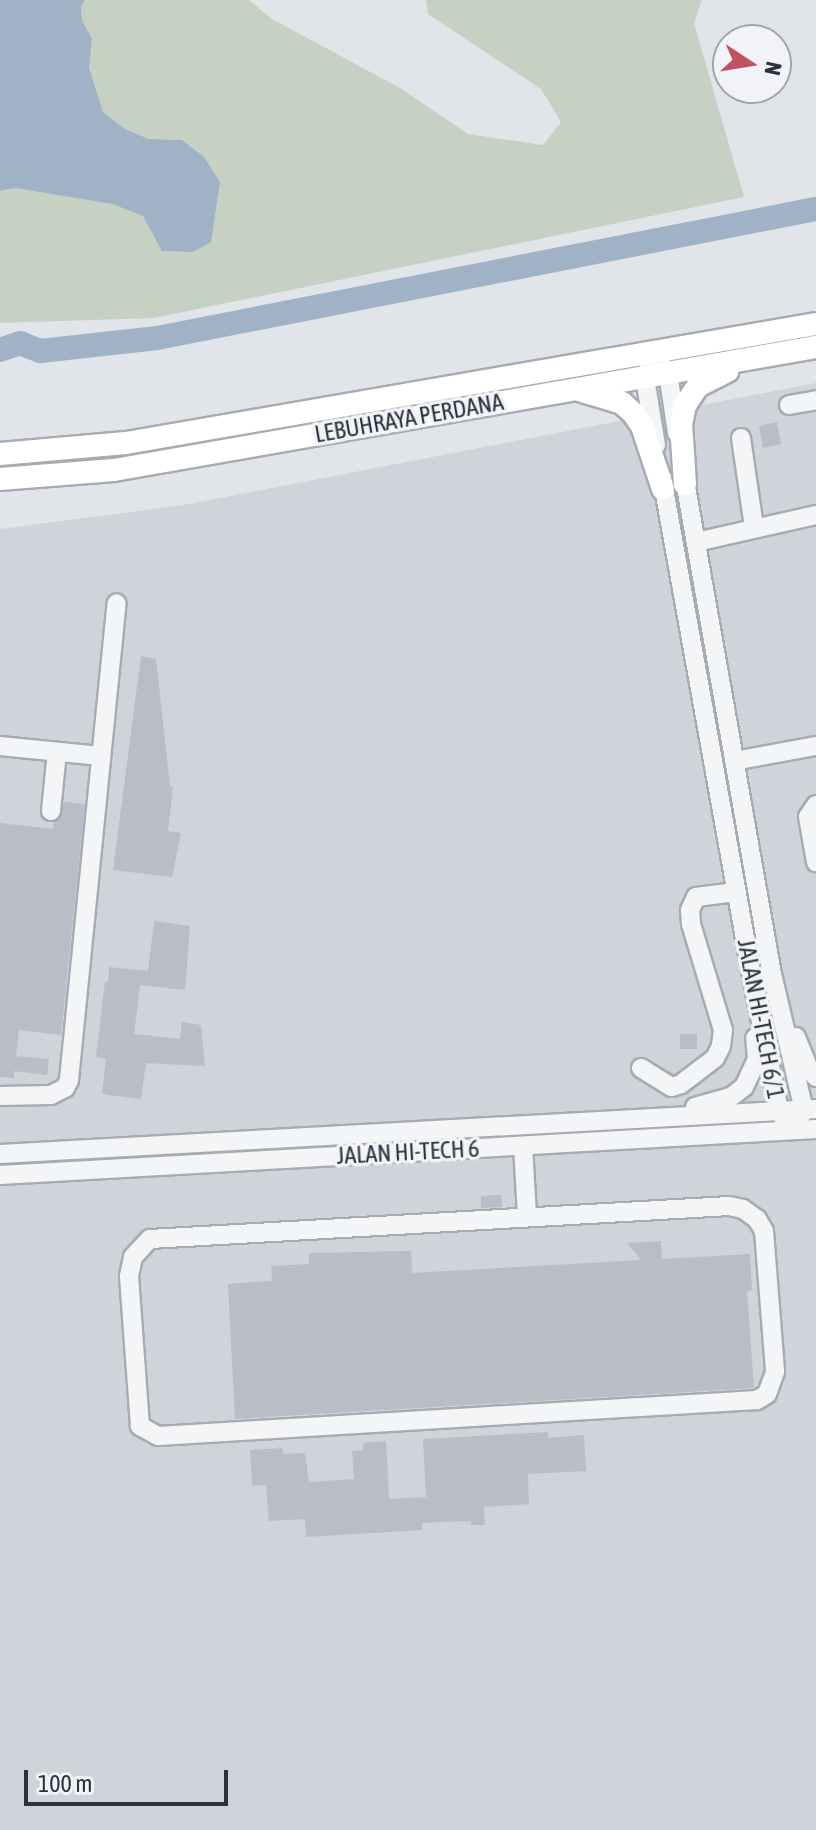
<!DOCTYPE html>
<html>
<head>
<meta charset="utf-8">
<style>
  body { margin:0 }
  #map { position:relative; width:816px; height:1830px; overflow:hidden; background:#e1e4e8; font-family:"Asap Condensed",sans-serif }
  div>[style] { position:absolute }
  [style*='--x'] { left:calc(var(--x)*1px); top:calc(var(--y)*1px); width:calc(var(--w)*1px); rotate:calc(var(--a)*1deg) }
  .built>* { inset:0; background:#cfd3da }
  .green>* { inset:0; background:#c7d1c3 }
  .water>* { inset:0; background:#a0b2c5 }
  .river>* { height:24px; margin:-12px; padding:0 12px; transform-origin:12px; border-radius:12px; background:#a0b2c5 }
  .building>* { inset:0; background:#b9bdc5 }
  .roads { filter:drop-shadow(2px 0 #a7abb2) drop-shadow(-2px 0 #a7abb2) drop-shadow(0 2px #a7abb2) drop-shadow(0 -2px #a7abb2) }
  .minor>* { height:18px; margin:-9px; padding:0 9px; transform-origin:9px; border-radius:9px; background:#f3f5f7 }
  .major>* { height:22px; margin:-11px; padding:0 11px; transform-origin:11px; border-radius:11px; background:#fff }
  span { translate:-50% -50%; white-space:nowrap; text-align:center; line-height:1.15; -webkit-text-stroke:7px #f1f3f6; paint-order:stroke }
  .street-label { font-size:24px; color:#2b323e }
  .north { position:absolute; left:712px; top:24px; width:80px; height:80px; box-sizing:border-box; background:#f1f3f6; border:2px solid #a2a6ac; border-radius:50%; rotate:102deg; font-size:22px; font-weight:700; line-height:32px; text-align:center; color:#2b323e }
  .north::after { content:''; display:block; margin:auto; width:28px; height:36px; background:#c15263; clip-path:polygon(50% 0,100% 100%,50% 72%,0 100%) }
  .scale { position:absolute; left:24px; top:1770px; width:204px; height:36px; box-sizing:border-box; border:4px solid #2b323e; border-top:0; padding-left:10px; font-size:24px; line-height:28px; white-space:nowrap; color:#2b323e; -webkit-text-stroke:6px #f1f3f6; paint-order:stroke }
</style>
</head>
<body>
<div id="map">
  <div class="built">
    <div style="clip-path:polygon(816px 383px,816px 1830px,0 1830px,0 529px,184px 505px)"></div>
  </div>
  <div class="green">
    <div style="clip-path:polygon(85px 0,249px 0,272px 19px,400px 88px,468px 134px,543px 145px,561px 122px,541px 89px,428px 14px,426px 0,702px 0,694px 23px,744px 197px,154px 318px,0 323px,0 191px,15px 188px,112px 204px,143px 216px,182px 140px,149px 139px,125px 129px,103px 112px,88px 68px,92px 40px,82px 20px,81px 7px)"></div>
  </div>
  <div class="water">
    <div style="clip-path:polygon(0 0,85px 0,81px 7px,82px 20px,92px 39px,89px 68px,103px 112px,125px 129px,149px 139px,182px 140px,204px 157px,220px 182px,211px 242px,193px 252px,162px 251px,143px 216px,112px 204px,15px 188px,0 191px)"></div>
  </div>
  <div class="river">
    <div style="--x:0;--y:350;--w:21;--a:-19"></div>
    <div style="--x:20;--y:343;--w:22;--a:22"></div>
    <div style="--x:40;--y:351;--w:118;--a:-6.3"></div>
    <div style="--x:157;--y:338;--w:672;--a:-11.08"></div>
  </div>
  <div class="building">
    <div style="clip-path:polygon(777px 422px,781px 444px,763px 448px,759px 426px)"></div>
    <div style="clip-path:polygon(141px 656px,156px 659px,170px 786px,173px 787px,168px 831px,181px 833px,172px 877px,113px 870px)"></div>
    <div style="clip-path:polygon(64px 802px,85px 804px,61px 1035px,19px 1030px,16px 1056px,49px 1059px,47px 1075px,14px 1071px,14px 1078px,0 1077px,0 823px,53px 829px,54px 822px,61px 817px)"></div>
    <div style="clip-path:polygon(154px 921px,190px 926px,185px 990px,140px 985px,134px 1034px,180px 1039px,182px 1022px,201px 1025px,205px 1066px,146px 1063px,141px 1099px,102px 1094px,106px 1059px,96px 1057px,105px 982px,108px 982px,109px 967px,148px 971px)"></div>
    <div style="clip-path:polygon(680px 1034px,697px 1034px,697px 1049px,680px 1049px)"></div>
    <div style="clip-path:polygon(501px 1195px,502px 1207px,481px 1208px,481px 1196px)"></div>
    <div style="clip-path:polygon(661px 1241px,662px 1259px,750px 1254px,752px 1290px,747px 1291px,754px 1388px,235px 1419px,228px 1284px,272px 1281px,271px 1266px,309px 1264px,309px 1253px,411px 1251px,412px 1273px,641px 1260px,627px 1243px)"></div>
    <div style="clip-path:polygon(548px 1432px,548px 1438px,584px 1435px,586px 1471px,528px 1474px,529px 1504px,484px 1507px,485px 1525px,471px 1525px,471px 1521px,439px 1522px,422px 1523px,422px 1530px,306px 1537px,305px 1519px,269px 1521px,266px 1485px,252px 1486px,250px 1450px,282px 1448px,283px 1454px,305px 1453px,309px 1482px,354px 1479px,352px 1451px,363px 1450px,363px 1443px,386px 1441px,389px 1499px,426px 1497px,423px 1439px)"></div>
  </div>
  <div class="roads">
    <div class="minor">
      <div style="--x:659;--y:362;--w:14;--a:51"></div>
      <div style="--x:668;--y:373;--w:61;--a:81.5"></div>
      <div style="--x:650;--y:364;--w:15;--a:110"></div>
      <div style="--x:645;--y:378;--w:68;--a:80.7"></div>
      <div style="--x:789;--y:405;--w:27;--a:-10"></div>
      <div style="--x:741;--y:438;--w:90;--a:81.7"></div>
      <div style="--x:683;--y:470;--w:512;--a:79.99"></div>
      <div style="--x:772;--y:974;--w:140;--a:76.8"></div>
      <div style="--x:804;--y:1110;--w:12;--a:121"></div>
      <div style="--x:662;--y:478;--w:507;--a:79.78"></div>
      <div style="--x:752;--y:977;--w:137;--a:78.6"></div>
      <div style="--x:779;--y:1111;--w:11;--a:56"></div>
      <div style="--x:696;--y:542;--w:123;--a:-12.7"></div>
      <div style="--x:0;--y:746;--w:101;--a:5.7"></div>
      <div style="--x:734;--y:761;--w:83;--a:-10.4"></div>
      <div style="--x:816;--y:805;--w:14;--a:124"></div>
      <div style="--x:808;--y:817;--w:46;--a:79.9"></div>
      <div style="--x:51;--y:811;--w:59;--a:-84.2"></div>
      <div style="--x:796;--y:1037;--w:35;--a:68"></div>
      <div style="--x:809;--y:1070;--w:10;--a:45"></div>
      <div style="--x:641;--y:1068;--w:36;--a:32"></div>
      <div style="--x:672;--y:1087;--w:9;--a:-18"></div>
      <div style="--x:681;--y:1084;--w:43;--a:-37.4"></div>
      <div style="--x:715;--y:1058;--w:13;--a:-63"></div>
      <div style="--x:721;--y:1046;--w:16;--a:-83"></div>
      <div style="--x:723;--y:1030;--w:111;--a:-106.8"></div>
      <div style="--x:691;--y:924;--w:14;--a:-94"></div>
      <div style="--x:690;--y:910;--w:14;--a:-65"></div>
      <div style="--x:696;--y:897;--w:40;--a:-7.1"></div>
      <div style="--x:0;--y:1096;--w:51;--a:-1.1"></div>
      <div style="--x:51;--y:1095;--w:16;--a:-27"></div>
      <div style="--x:65;--y:1088;--w:9;--a:-63"></div>
      <div style="--x:69;--y:1080;--w:479;--a:-84.3"></div>
      <div style="--x:695;--y:1107;--w:37;--a:-16"></div>
      <div style="--x:731;--y:1097;--w:16;--a:-38"></div>
      <div style="--x:744;--y:1087;--w:31;--a:-65"></div>
      <div style="--x:757;--y:1059;--w:21;--a:-95"></div>
      <div style="--x:523;--y:1146;--w:70;--a:86.7"></div>
      <div style="--x:0;--y:1154;--w:817;--a:-3.16"></div>
      <div style="--x:0;--y:1175;--w:817;--a:-3.23"></div>
      <div style="--x:729;--y:1206;--w:14;--a:12"></div>
      <div style="--x:743;--y:1209;--w:17;--a:36"></div>
      <div style="--x:757;--y:1219;--w:14;--a:60"></div>
      <div style="--x:764;--y:1231;--w:141;--a:85.5"></div>
      <div style="--x:775;--y:1372;--w:23;--a:110"></div>
      <div style="--x:767;--y:1394;--w:12;--a:149"></div>
      <div style="--x:757;--y:1400;--w:600;--a:176.56"></div>
      <div style="--x:158;--y:1436;--w:21;--a:-151"></div>
      <div style="--x:140;--y:1426;--w:150;--a:-94.2"></div>
      <div style="--x:129;--y:1276;--w:19;--a:-78"></div>
      <div style="--x:133;--y:1257;--w:25;--a:-47"></div>
      <div style="--x:150;--y:1239;--w:580;--a:-3.26"></div>
    </div>
    <div class="major">
      <div style="--x:582;--y:391;--w:42;--a:16.7"></div>
      <div style="--x:622;--y:403;--w:15;--a:42"></div>
      <div style="--x:633;--y:413;--w:16;--a:55"></div>
      <div style="--x:642;--y:426;--w:66;--a:71.6"></div>
      <div style="--x:0;--y:454;--w:126;--a:-5"></div>
      <div style="--x:126;--y:443;--w:700;--a:-9.79"></div>
      <div style="--x:0;--y:479;--w:114;--a:-4.5"></div>
      <div style="--x:114;--y:470;--w:713;--a:-9.94"></div>
      <div style="--x:685;--y:484;--w:60;--a:-93.8"></div>
      <div style="--x:681;--y:424;--w:19;--a:-78"></div>
      <div style="--x:685;--y:405;--w:23;--a:-56"></div>
      <div style="--x:698;--y:386;--w:33;--a:-27"></div>
    </div>
  </div>
  <div class="street-label">
    <span style="left:409px;top:418px;rotate:-10deg">LEBUHRAYA PERDANA</span>
    <span style="left:761px;top:1019px;rotate:79deg">JALAN HI-TECH 6/1</span>
    <span style="left:408px;top:1152px;rotate:-3deg">JALAN HI-TECH 6</span>
  </div>
  <div class="north">N</div>
  <div class="scale">100 m</div>
</div>
</body>
</html>
